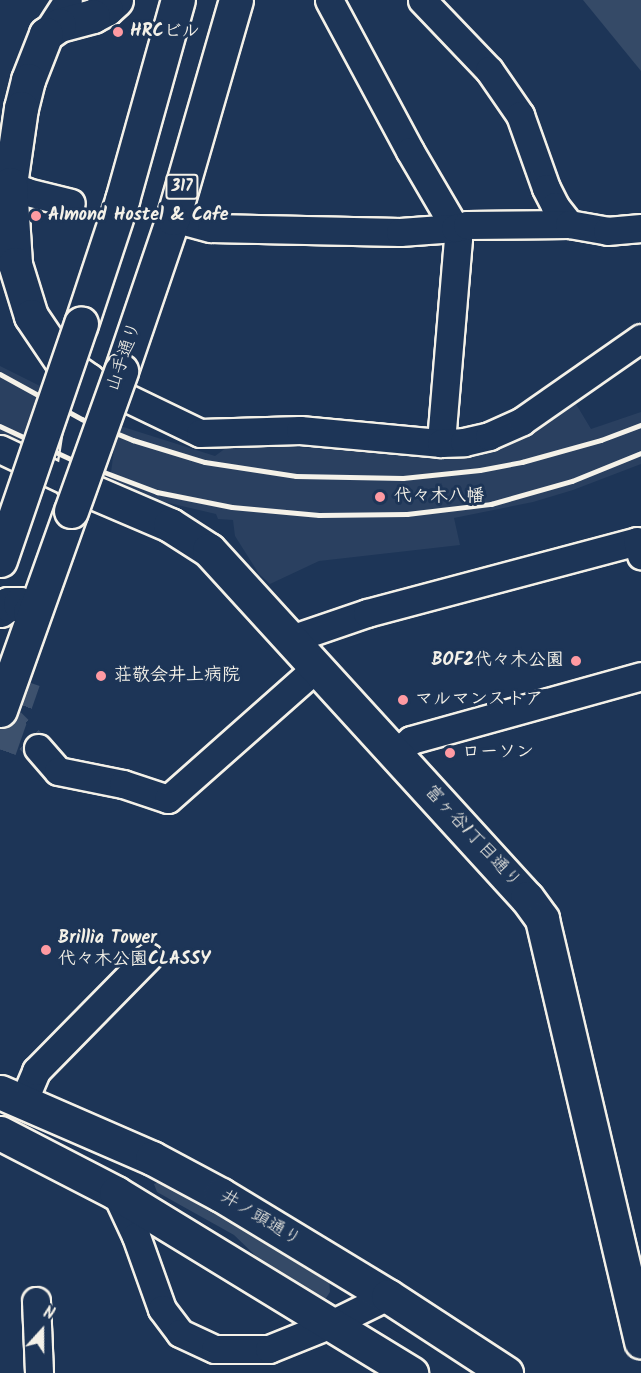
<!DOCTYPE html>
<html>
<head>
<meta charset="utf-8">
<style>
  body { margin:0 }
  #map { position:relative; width:641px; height:1373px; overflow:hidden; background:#1d3557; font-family:Kalam,"Klee One",sans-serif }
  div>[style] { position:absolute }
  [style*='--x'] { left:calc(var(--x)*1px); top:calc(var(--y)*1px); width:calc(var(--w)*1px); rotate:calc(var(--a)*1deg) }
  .built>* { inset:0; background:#2a4060 }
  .green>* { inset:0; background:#354a67 }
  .street-tunnel>* { height:27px; margin-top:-13.5px; transform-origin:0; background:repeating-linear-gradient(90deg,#3d516d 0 27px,transparent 0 41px) }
  .highway-tunnel>* { height:33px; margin-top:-16.5px; transform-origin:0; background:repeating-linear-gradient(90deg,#3d516d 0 33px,transparent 0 49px) }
  .roads { filter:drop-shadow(2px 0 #f4f1e8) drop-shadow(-2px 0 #f4f1e8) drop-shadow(0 2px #f4f1e8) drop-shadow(0 -2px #f4f1e8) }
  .street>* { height:27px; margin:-13.5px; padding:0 13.5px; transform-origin:13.5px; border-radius:13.5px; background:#1d3557 }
  .secondary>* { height:33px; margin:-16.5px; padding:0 16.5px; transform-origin:16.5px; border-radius:16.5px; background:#1d3557 }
  .primary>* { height:33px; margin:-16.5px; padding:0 16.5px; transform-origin:16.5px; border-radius:16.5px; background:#1d3557 }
  .rail>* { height:4.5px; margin:-2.25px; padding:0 2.25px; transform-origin:2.25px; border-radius:2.25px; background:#f4f1e8 }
  .bridges { filter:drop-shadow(2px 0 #f4f1e8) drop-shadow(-2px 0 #f4f1e8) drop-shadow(0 2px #f4f1e8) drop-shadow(0 -2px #f4f1e8) }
  .primary-bridge>* { height:33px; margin:-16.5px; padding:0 16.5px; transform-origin:16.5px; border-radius:16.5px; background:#1d3557 }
  .dots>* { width:16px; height:16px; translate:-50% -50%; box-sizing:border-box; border:3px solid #1d3557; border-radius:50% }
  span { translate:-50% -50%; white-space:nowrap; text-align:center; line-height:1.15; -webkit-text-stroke:6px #1d3557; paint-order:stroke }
  .shield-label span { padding:2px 4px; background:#1d3557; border:2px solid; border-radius:4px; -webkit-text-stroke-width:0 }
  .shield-label { font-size:16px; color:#f4f1e8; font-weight:700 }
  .poi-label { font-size:18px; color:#f4f1e8; font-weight:700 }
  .left { translate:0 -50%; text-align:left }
  .right { translate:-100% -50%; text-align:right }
  .street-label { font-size:18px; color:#f4f1e8 }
  .north { position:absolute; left:12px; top:1301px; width:60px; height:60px; -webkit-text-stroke:4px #1d3557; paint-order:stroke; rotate:21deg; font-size:16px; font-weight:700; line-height:24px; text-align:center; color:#f4f1e8 }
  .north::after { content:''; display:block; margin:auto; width:21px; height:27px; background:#f4f1e8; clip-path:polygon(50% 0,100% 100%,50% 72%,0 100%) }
</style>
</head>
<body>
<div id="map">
  <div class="built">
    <div style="clip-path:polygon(0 366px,50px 391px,39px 456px,0 438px)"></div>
    <div style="clip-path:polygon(573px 399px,591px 429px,641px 412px,641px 464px,573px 490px,533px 502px,454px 518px,460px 545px,319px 561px,270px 584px,259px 574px,235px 536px,233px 520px,218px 519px,216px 514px,109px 489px,117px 425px,215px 456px,230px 445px,398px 451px)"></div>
  </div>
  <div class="green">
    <div style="clip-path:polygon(583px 0,641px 0,641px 71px)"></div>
    <div style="clip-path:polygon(161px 1181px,170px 1182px,329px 1278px,330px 1292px,326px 1298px,317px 1301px,267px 1267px,234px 1235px,157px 1192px,154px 1184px)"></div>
  </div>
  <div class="street-tunnel">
    <div style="--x:0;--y:710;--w:54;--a:45"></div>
  </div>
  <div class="highway-tunnel">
    <div style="--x:0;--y:749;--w:73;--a:-70.8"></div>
  </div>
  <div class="roads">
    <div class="street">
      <div style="--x:329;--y:0;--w:171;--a:61.8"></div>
      <div style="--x:410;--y:151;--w:89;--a:59.7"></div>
      <div style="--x:455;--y:228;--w:11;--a:75"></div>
      <div style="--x:458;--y:239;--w:205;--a:94.8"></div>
      <div style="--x:422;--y:0;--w:97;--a:46.3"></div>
      <div style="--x:489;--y:70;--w:55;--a:55.4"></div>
      <div style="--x:520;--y:115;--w:77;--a:70.4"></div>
      <div style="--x:546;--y:188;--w:20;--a:63"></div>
      <div style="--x:555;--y:206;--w:23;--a:52"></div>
      <div style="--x:46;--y:34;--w:40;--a:-57.1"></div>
      <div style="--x:0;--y:181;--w:29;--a:22"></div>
      <div style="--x:27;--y:192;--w:45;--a:14"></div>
      <div style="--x:173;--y:218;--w:39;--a:15"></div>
      <div style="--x:211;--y:228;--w:189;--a:1.2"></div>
      <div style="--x:400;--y:232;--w:55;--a:-4.2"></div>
      <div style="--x:455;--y:228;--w:12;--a:-14"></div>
      <div style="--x:467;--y:225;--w:102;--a:-0.6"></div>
      <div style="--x:569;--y:224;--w:39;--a:10"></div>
      <div style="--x:607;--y:231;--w:34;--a:-5"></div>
      <div style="--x:96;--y:383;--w:115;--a:25.7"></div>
      <div style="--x:200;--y:433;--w:100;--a:-1.7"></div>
      <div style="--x:300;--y:430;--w:142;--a:5.3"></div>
      <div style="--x:441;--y:443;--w:23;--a:-2"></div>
      <div style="--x:464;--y:442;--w:26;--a:-13"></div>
      <div style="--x:489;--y:436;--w:36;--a:-24"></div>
      <div style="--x:522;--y:421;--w:145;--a:-34.9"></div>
      <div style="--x:0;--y:449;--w:80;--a:25.3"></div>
      <div style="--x:291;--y:639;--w:80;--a:-18.9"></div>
      <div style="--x:367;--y:613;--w:279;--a:-14.9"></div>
      <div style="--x:637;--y:541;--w:15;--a:74"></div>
      <div style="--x:38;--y:748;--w:30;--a:49"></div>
      <div style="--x:58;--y:771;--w:66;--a:11.3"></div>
      <div style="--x:123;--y:784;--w:47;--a:18.4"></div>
      <div style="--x:168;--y:799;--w:199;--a:-41.5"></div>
      <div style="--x:395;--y:754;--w:21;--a:-41"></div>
      <div style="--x:411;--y:740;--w:239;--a:-15.5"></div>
      <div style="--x:23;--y:1102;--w:34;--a:-67"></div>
      <div style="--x:36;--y:1071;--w:160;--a:-45.5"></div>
      <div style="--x:116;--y:1193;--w:47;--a:65.1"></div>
      <div style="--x:136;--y:1236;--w:77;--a:70.4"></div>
      <div style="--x:162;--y:1309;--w:30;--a:53"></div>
      <div style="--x:180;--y:1333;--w:38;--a:25"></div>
      <div style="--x:215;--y:1349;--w:54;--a:0"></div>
      <div style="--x:269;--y:1349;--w:67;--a:-22"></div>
      <div style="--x:331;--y:1324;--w:64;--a:-26.2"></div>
      <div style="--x:36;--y:1301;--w:72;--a:87.6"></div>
    </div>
    <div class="secondary">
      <div style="--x:116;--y:0;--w:13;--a:138"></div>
      <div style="--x:106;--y:9;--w:15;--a:152"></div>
      <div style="--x:93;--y:16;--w:35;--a:165"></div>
      <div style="--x:59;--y:25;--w:16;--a:145"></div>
      <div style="--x:46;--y:34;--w:49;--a:111.4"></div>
      <div style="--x:28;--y:80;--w:29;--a:104"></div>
      <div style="--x:21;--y:108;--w:77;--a:98.2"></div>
      <div style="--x:10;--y:184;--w:80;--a:86.4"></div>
      <div style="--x:15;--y:264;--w:54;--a:72.9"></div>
      <div style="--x:31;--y:316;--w:55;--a:56"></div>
      <div style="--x:62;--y:362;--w:32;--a:35"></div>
      <div style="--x:88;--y:380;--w:104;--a:98.8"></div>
      <div style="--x:72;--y:483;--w:107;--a:23.2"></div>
      <div style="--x:170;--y:525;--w:46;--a:32.7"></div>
      <div style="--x:209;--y:550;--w:471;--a:47.6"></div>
      <div style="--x:527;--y:898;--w:26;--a:54"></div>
      <div style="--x:542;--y:919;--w:434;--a:76.8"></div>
      <div style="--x:0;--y:1092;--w:166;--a:23.5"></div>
      <div style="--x:152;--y:1158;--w:78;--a:28.2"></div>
      <div style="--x:221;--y:1195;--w:195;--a:31.2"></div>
      <div style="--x:388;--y:1296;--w:141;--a:33.1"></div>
      <div style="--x:0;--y:1133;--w:131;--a:27.3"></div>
      <div style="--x:116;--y:1193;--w:346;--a:31.4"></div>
    </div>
    <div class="primary">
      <div style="--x:81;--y:324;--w:131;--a:-71.7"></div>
      <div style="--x:122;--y:200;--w:208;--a:-74.4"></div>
      <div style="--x:121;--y:371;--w:162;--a:-71.2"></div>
      <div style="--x:173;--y:218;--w:227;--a:-73.9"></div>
      <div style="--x:0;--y:610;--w:10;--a:-37"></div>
      <div style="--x:8;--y:604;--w:12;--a:0"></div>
      <div style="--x:20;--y:604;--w:13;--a:39"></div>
      <div style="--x:30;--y:612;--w:7;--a:74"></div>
      <div style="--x:0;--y:710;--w:211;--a:-70.4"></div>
    </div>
  </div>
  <div class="rail">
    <div style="--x:0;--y:374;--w:94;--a:28.8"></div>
    <div style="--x:82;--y:419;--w:55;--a:22.4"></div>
    <div style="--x:133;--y:440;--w:75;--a:17"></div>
    <div style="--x:205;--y:462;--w:92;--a:8.7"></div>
    <div style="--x:296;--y:476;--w:107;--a:1.1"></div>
    <div style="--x:403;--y:478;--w:77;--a:-5.9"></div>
    <div style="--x:480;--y:470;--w:43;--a:-10.8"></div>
    <div style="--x:522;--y:462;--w:82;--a:-15.6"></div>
    <div style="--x:601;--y:440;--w:43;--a:-20.6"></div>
    <div style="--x:0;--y:426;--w:83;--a:25"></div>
    <div style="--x:75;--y:461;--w:88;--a:20.7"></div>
    <div style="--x:157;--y:492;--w:76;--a:11.3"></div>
    <div style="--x:232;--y:507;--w:87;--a:5.3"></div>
    <div style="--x:319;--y:515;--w:88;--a:-0.7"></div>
    <div style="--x:407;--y:514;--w:85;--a:-6.8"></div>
    <div style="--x:491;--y:504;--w:84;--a:-15.9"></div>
    <div style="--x:572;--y:481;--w:74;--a:-22.1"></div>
  </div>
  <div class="bridges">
    <div class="primary-bridge">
      <div style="--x:71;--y:511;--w:149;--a:-70.3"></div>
      <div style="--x:0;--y:560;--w:250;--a:-71.1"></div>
    </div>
  </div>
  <div class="dots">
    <div style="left:118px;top:32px;background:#ff9aa2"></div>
    <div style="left:36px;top:216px;background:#ff9aa2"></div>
    <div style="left:380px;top:497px;background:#ff9aa2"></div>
    <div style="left:576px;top:661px;background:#ff9aa2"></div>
    <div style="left:101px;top:676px;background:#ff9aa2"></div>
    <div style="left:403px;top:700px;background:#ff9aa2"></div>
    <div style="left:450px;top:753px;background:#ff9aa2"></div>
    <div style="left:46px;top:950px;background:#ff9aa2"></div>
  </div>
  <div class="shield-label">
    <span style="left:182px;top:187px">317</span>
  </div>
  <div class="poi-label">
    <span class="left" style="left:130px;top:32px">HRCビル</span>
    <span class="left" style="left:48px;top:216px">Almond Hostel &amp; Cafe</span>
    <span class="left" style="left:394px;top:497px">代々木八幡</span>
    <span class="right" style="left:564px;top:661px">BOF2代々木公園</span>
    <span class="left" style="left:114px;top:676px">荘敬会井上病院</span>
    <span class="left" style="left:415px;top:700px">マルマンストア</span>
    <span class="left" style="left:462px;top:753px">ローソン</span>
    <span class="left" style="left:58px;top:950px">Brillia Tower<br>代々木公園CLASSY</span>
  </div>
  <div class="street-label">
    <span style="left:125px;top:357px;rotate:-71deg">山手通り</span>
    <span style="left:472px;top:837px;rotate:47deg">富ヶ谷1丁目通り</span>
    <span style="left:260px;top:1219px;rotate:31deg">井ノ頭通り</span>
  </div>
  <div class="north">N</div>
</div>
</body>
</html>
